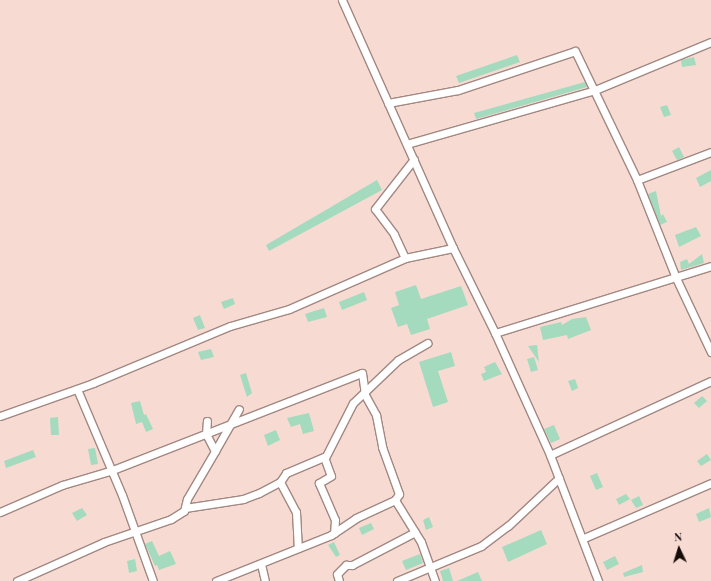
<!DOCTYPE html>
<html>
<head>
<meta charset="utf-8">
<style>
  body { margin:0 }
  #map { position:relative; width:711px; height:581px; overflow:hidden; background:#f7dbd3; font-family:"Playfair Display",serif }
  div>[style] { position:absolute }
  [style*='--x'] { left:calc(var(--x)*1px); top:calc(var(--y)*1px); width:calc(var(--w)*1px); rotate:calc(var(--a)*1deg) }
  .building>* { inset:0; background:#a4dabe }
  .roads { filter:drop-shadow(1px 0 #a28881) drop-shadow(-1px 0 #a28881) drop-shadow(0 1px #a28881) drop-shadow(0 -1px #a28881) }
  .street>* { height:7px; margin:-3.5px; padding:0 3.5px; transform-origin:3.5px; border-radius:3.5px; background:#fff }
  span { translate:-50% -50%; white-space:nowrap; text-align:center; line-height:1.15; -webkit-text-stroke:4px #f7dbd3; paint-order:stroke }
  .north { position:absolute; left:659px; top:529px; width:40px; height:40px; -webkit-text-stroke:3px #f7dbd3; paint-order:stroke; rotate:356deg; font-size:11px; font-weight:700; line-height:16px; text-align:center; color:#140b08 }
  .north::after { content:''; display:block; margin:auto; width:14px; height:18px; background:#140b08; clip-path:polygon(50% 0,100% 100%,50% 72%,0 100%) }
</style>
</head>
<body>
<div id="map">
  <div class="building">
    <div style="clip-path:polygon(517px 55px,520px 62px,459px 83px,456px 76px)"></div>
    <div style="clip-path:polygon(694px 57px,696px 65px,682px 67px,681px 60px)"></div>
    <div style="clip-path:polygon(585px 82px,587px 87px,476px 119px,474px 113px)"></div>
    <div style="clip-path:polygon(667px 105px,671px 115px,664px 117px,660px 107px)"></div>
    <div style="clip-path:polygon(679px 147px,684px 157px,677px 160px,672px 151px)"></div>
    <div style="clip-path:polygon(711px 170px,711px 181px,700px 187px,696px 178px)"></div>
    <div style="clip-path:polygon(377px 180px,382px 190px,269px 251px,266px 245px)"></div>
    <div style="clip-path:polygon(656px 191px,661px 216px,663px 214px,667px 222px,660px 225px,648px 194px)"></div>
    <div style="clip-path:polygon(696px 227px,701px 236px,679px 247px,675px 235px)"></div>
    <div style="clip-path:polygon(702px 254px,704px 263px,681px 270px,680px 262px,687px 259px,689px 264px)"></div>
    <div style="clip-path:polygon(416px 285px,421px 299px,461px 286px,468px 305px,427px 319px,430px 329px,411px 335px,407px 324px,398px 327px,391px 308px,399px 305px,395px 292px)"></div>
    <div style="clip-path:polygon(364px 292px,367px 300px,342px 310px,339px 302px)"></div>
    <div style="clip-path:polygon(233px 298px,235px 304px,224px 309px,221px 302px)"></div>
    <div style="clip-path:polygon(324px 308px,327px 317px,308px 322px,305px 314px)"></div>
    <div style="clip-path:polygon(200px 315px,205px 328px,198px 330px,193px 318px)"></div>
    <div style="clip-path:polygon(586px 317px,591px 330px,568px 339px,567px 335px,543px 340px,540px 327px,561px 322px,562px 325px,572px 319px)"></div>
    <div style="clip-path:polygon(537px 345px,539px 362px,528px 346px)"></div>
    <div style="clip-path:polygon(211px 349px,214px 357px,201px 360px,198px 352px)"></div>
    <div style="clip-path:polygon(451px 352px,455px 366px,438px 371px,448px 402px,433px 407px,419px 362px)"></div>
    <div style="clip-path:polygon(534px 357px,538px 370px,531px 372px,527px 359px)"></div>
    <div style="clip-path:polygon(495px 362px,502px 374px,484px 381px,481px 374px,486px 372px,484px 367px)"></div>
    <div style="clip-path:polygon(246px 373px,252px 393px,247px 397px,240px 375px)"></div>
    <div style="clip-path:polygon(575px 379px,578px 388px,572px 391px,568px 381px)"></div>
    <div style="clip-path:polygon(702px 396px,707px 401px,699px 408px,694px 403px)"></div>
    <div style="clip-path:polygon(140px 401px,144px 415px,146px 414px,153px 429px,146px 432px,142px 422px,136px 424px,131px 403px)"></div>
    <div style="clip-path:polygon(309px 413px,314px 431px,303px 434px,300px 424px,291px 427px,287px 418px)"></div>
    <div style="clip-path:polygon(58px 417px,59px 435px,51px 435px,50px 418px)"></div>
    <div style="clip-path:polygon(554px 425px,560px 439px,551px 443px,544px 429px)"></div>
    <div style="clip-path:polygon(276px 430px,280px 440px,268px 446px,264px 435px)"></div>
    <div style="clip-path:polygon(95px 448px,98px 464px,91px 465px,88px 449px)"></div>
    <div style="clip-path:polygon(33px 450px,36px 457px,6px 468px,4px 461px)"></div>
    <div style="clip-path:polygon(707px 454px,711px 460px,701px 466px,697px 461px)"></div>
    <div style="clip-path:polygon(597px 473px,603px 487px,596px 490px,590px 476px)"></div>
    <div style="clip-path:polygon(626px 494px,630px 499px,619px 505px,616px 499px)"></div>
    <div style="clip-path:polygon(639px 496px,643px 505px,636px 508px,631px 500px)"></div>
    <div style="clip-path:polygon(82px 508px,87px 515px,77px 521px,72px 513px)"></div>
    <div style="clip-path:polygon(709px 508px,711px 517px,699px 522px,696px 514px)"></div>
    <div style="clip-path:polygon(429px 517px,433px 527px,426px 530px,423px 520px)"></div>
    <div style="clip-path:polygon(371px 523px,374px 529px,362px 535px,359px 528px)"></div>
    <div style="clip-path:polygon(541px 530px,547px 544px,508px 562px,502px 547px)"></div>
    <div style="clip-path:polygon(152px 541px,159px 556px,170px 551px,176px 564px,159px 570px,157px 565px,155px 566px,145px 544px)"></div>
    <div style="clip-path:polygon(334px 542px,340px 555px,336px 557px,328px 545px)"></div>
    <div style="clip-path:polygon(420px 554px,423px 563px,406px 570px,402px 561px)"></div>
    <div style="clip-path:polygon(615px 556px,619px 564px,607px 570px,603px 562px)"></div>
    <div style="clip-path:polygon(135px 559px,137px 571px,129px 573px,127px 561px)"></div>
    <div style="clip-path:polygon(642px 565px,643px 572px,624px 577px,623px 573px)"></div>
    <div style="clip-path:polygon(449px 568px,453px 581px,443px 581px,440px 571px)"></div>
    <div style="clip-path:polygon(478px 572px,482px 581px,457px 581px)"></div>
  </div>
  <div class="roads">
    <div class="street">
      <div style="--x:342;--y:0;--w:272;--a:65.9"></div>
      <div style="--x:453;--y:248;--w:95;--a:63.7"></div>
      <div style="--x:495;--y:333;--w:134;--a:65.7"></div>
      <div style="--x:550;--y:455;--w:135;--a:69.1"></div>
      <div style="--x:388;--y:103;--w:71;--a:-10.5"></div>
      <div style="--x:458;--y:90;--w:123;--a:-18.4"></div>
      <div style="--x:575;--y:51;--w:143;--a:64.3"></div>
      <div style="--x:637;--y:180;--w:105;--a:68.3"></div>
      <div style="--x:676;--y:278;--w:82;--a:64.7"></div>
      <div style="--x:407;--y:144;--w:196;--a:-16"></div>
      <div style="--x:595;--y:90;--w:126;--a:-22.5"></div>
      <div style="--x:637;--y:180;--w:79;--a:-20.7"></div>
      <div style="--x:405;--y:258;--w:26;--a:-115"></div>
      <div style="--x:394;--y:234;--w:31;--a:-127"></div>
      <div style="--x:375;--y:209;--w:63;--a:-52"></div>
      <div style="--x:495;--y:333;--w:226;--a:-17.2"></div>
      <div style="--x:77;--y:389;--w:115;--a:67"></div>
      <div style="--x:122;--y:495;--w:91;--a:70.2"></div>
      <div style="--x:0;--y:416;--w:99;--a:-19.5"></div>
      <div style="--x:93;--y:383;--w:148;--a:-22.6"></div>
      <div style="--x:230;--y:326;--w:61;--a:-16.1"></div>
      <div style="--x:289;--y:309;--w:127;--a:-23.7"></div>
      <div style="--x:405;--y:258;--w:49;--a:-11.8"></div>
      <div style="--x:215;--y:451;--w:48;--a:-60.3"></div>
      <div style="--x:550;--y:455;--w:177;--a:-24.7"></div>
      <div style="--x:324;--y:457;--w:20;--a:70"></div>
      <div style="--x:331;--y:476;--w:14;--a:150"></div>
      <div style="--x:319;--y:483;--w:40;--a:66.6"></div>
      <div style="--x:335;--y:520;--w:13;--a:94"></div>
      <div style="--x:280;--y:482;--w:34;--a:62"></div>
      <div style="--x:296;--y:512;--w:36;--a:87"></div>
      <div style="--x:185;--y:508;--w:59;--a:-8.8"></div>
      <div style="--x:243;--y:499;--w:17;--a:-21"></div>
      <div style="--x:259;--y:493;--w:24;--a:-28"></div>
      <div style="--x:280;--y:482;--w:11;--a:-56"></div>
      <div style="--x:286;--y:473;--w:43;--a:-23"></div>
      <div style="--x:326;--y:456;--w:59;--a:-63"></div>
      <div style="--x:353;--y:403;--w:62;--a:-43.7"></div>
      <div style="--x:398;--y:360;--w:34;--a:-30"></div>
      <div style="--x:0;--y:512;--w:68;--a:-23.5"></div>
      <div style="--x:62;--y:485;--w:50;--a:-16.3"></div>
      <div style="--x:110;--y:471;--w:270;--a:-21.3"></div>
      <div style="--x:362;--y:373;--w:22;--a:82"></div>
      <div style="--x:365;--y:395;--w:23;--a:61"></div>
      <div style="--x:376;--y:415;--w:33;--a:79"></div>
      <div style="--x:382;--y:447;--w:50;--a:70.1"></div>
      <div style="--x:399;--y:494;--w:7;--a:124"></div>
      <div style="--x:395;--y:500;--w:49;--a:58.2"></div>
      <div style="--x:421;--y:542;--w:41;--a:70.3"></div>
      <div style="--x:584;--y:538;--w:138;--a:-23.4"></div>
      <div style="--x:261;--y:564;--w:17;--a:77"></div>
      <div style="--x:17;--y:581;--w:95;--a:-24.1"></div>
      <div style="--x:104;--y:542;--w:71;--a:-18.9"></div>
      <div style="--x:171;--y:519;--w:15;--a:-32"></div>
      <div style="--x:184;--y:511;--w:12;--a:-76"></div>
      <div style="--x:187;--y:499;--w:56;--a:-59.7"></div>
      <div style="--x:215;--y:451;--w:19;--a:-118"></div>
      <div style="--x:206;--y:434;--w:13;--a:-86"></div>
      <div style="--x:216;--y:581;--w:124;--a:-21.8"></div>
      <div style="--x:331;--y:535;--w:30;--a:-34"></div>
      <div style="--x:356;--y:518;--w:43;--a:-24.8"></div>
      <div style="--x:339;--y:581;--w:7;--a:-106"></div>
      <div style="--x:337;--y:574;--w:13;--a:-45"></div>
      <div style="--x:346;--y:565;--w:6;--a:0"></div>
      <div style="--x:352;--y:565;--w:71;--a:-27.6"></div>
      <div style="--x:397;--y:581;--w:91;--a:-22.6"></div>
      <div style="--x:481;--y:546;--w:34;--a:-37"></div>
      <div style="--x:508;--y:526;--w:70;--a:-43.3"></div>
    </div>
  </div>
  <div class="north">N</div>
</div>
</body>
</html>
